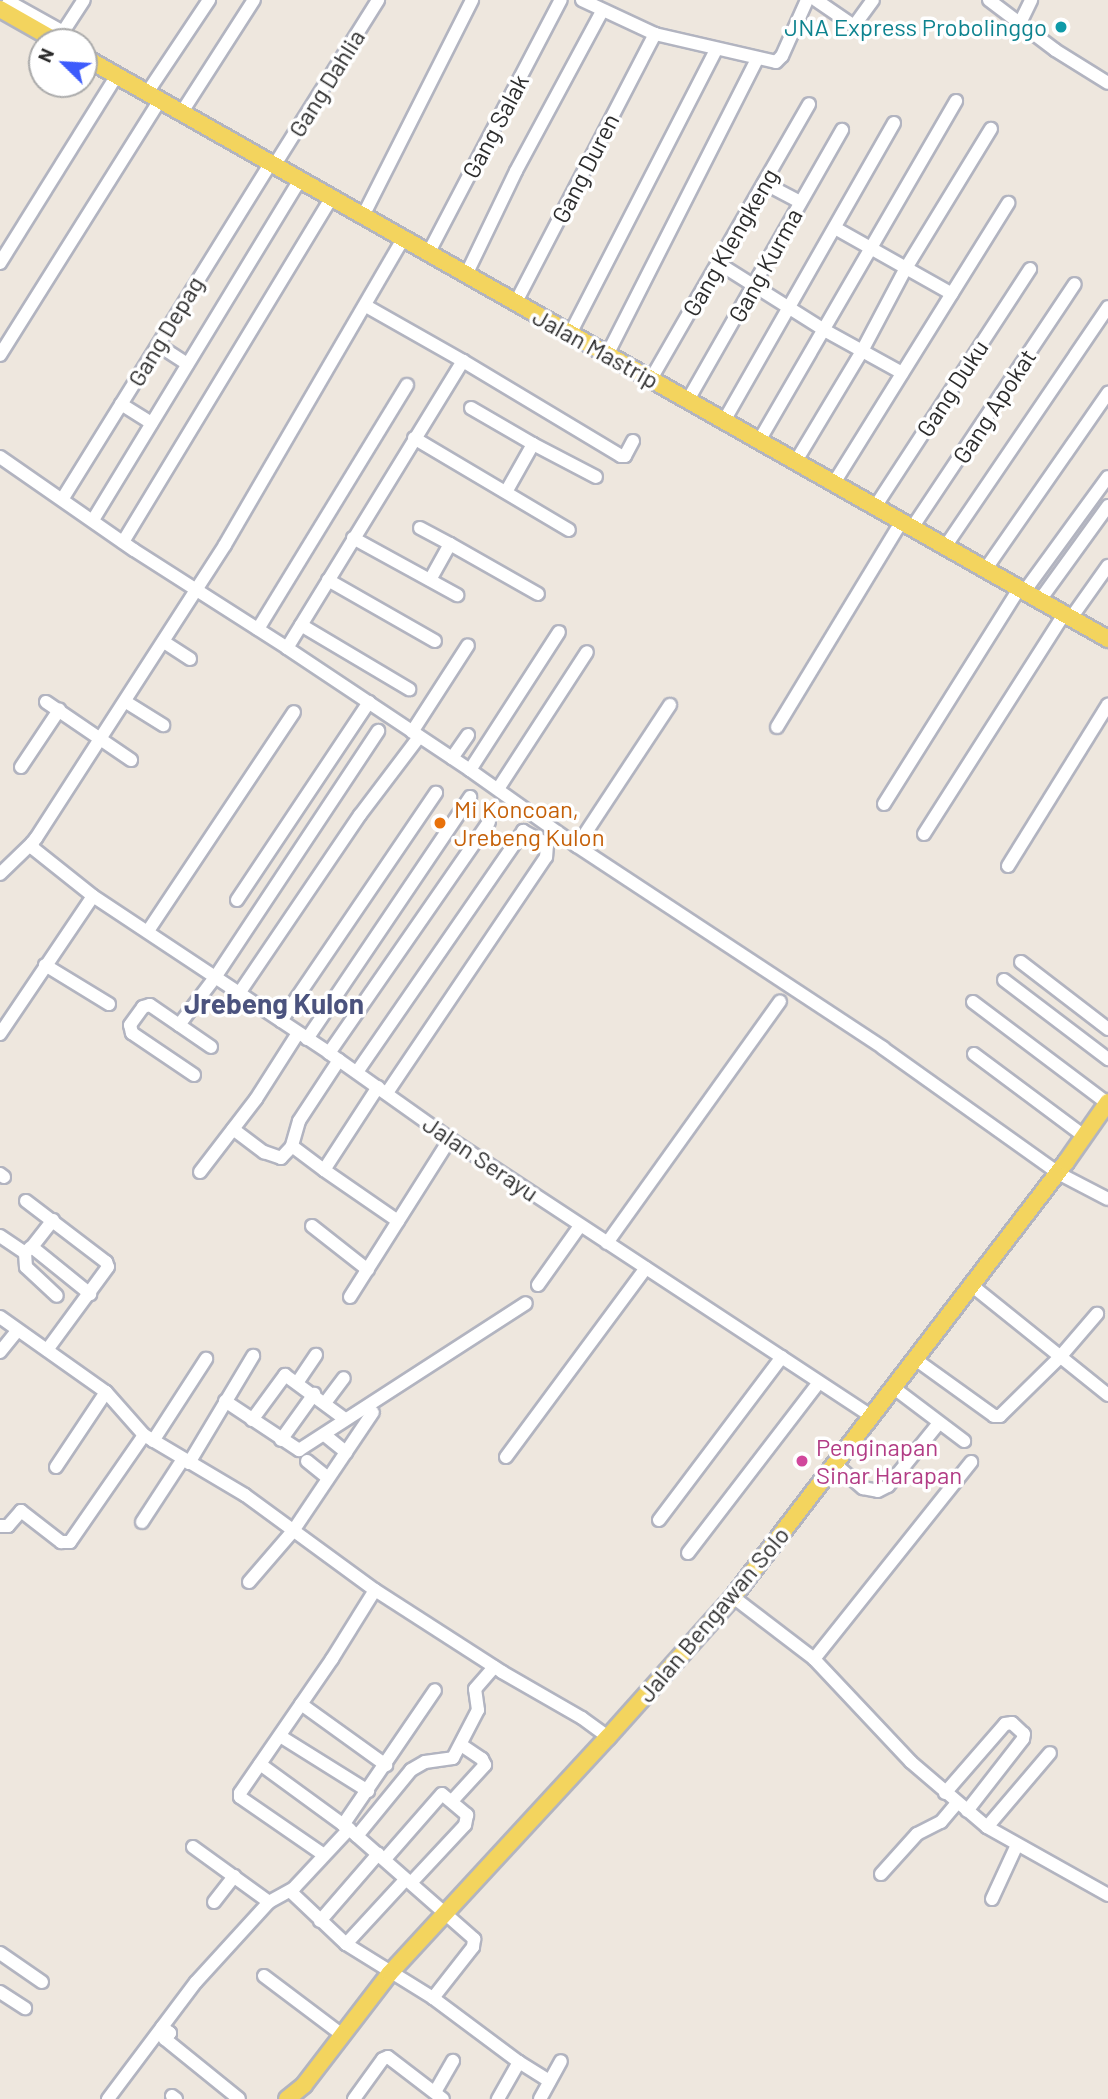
<!DOCTYPE html>
<html>
<head>
<meta charset="utf-8">
<style>
  body { margin:0 }
  #map { position:relative; width:1108px; height:2099px; overflow:hidden; background:#eee7de; font-family:Barlow,sans-serif }
  div>[style] { position:absolute }
  [style*='--x'] { left:calc(var(--x)*1px); top:calc(var(--y)*1px); width:calc(var(--w)*1px); rotate:calc(var(--a)*1deg) }
  .roads { filter:drop-shadow(2px 0 #b2b4c0) drop-shadow(-2px 0 #b2b4c0) drop-shadow(0 2px #b2b4c0) drop-shadow(0 -2px #b2b4c0) }
  .minor>* { height:12px; margin:-6px; padding:0 6px; transform-origin:6px; border-radius:6px; background:#fff }
  .major>* { height:16px; margin:-8px; padding:0 8px; transform-origin:8px; border-radius:8px; background:#f3d45e }
  .dots>* { width:19px; height:19px; translate:-50% -50%; box-sizing:border-box; border:4px solid #fff; border-radius:50% }
  span { translate:-50% -50%; white-space:nowrap; text-align:center; line-height:1.15; -webkit-text-stroke:7px #fff; paint-order:stroke }
  .culture-label { font-size:24px; color:#0d838f }
  .right { translate:-100% -50%; text-align:right }
  .street-label { font-size:24px; color:#2c2c2c }
  .food-label { font-size:24px; color:#c56008 }
  .left { translate:0 -50%; text-align:left }
  .hotel-label { font-size:24px; color:#b23c85 }
  .quarter-label { font-size:28px; color:#4b537e; font-weight:700 }
  .north { position:absolute; left:28px; top:28px; width:70px; height:70px; box-sizing:border-box; background:#fff; border:2px solid #ababab; border-radius:50%; rotate:294deg; font-size:19px; font-weight:700; line-height:28px; text-align:center; color:#2c2c2c }
  .north::after { content:''; display:block; margin:auto; width:24px; height:32px; background:#3d5bfc; clip-path:polygon(50% 0,100% 100%,50% 72%,0 100%) }
</style>
</head>
<body>
<div id="map">
  <div class="roads">
    <div class="minor">
      <div style="--x:582;--y:0;--w:81;--a:25"></div>
      <div style="--x:655;--y:34;--w:124;--a:13"></div>
      <div style="--x:776;--y:62;--w:8;--a:-45"></div>
      <div style="--x:782;--y:56;--w:61;--a:-65.9"></div>
      <div style="--x:816;--y:0;--w:46;--a:34.4"></div>
      <div style="--x:854;--y:26;--w:32;--a:-54"></div>
      <div style="--x:989;--y:0;--w:83;--a:37.1"></div>
      <div style="--x:1055;--y:50;--w:62;--a:31.9"></div>
      <div style="--x:3;--y:11;--w:9;--a:-54"></div>
      <div style="--x:8;--y:4;--w:5;--a:0"></div>
      <div style="--x:13;--y:4;--w:57;--a:29.2"></div>
      <div style="--x:63;--y:32;--w:38;--a:-57"></div>
      <div style="--x:1019;--y:25;--w:28;--a:-64"></div>
      <div style="--x:147;--y:93;--w:112;--a:-56.3"></div>
      <div style="--x:182;--y:112;--w:133;--a:-57.3"></div>
      <div style="--x:274;--y:166;--w:196;--a:-57.9"></div>
      <div style="--x:764;--y:183;--w:41;--a:27.8"></div>
      <div style="--x:363;--y:216;--w:242;--a:-63.2"></div>
      <div style="--x:835;--y:228;--w:134;--a:29.4"></div>
      <div style="--x:403;--y:239;--w:354;--a:120.2"></div>
      <div style="--x:225;--y:545;--w:349;--a:122.8"></div>
      <div style="--x:36;--y:838;--w:6;--a:129"></div>
      <div style="--x:32;--y:843;--w:6;--a:72"></div>
      <div style="--x:34;--y:849;--w:75;--a:38.5"></div>
      <div style="--x:93;--y:896;--w:283;--a:33.6"></div>
      <div style="--x:329;--y:1053;--w:148;--a:35.4"></div>
      <div style="--x:450;--y:1139;--w:504;--a:33.34"></div>
      <div style="--x:429;--y:252;--w:284;--a:-62.4"></div>
      <div style="--x:0;--y:263;--w:221;--a:-58.1"></div>
      <div style="--x:718;--y:263;--w:128;--a:32.2"></div>
      <div style="--x:826;--y:331;--w:87;--a:28.9"></div>
      <div style="--x:466;--y:275;--w:115;--a:-64.3"></div>
      <div style="--x:516;--y:171;--w:182;--a:-61.7"></div>
      <div style="--x:516;--y:302;--w:302;--a:-62.6"></div>
      <div style="--x:570;--y:334;--w:319;--a:-62.8"></div>
      <div style="--x:158;--y:345;--w:35;--a:33"></div>
      <div style="--x:0;--y:355;--w:301;--a:-57.9"></div>
      <div style="--x:607;--y:355;--w:333;--a:-63.1"></div>
      <div style="--x:463;--y:361;--w:184;--a:31"></div>
      <div style="--x:621;--y:456;--w:4;--a:0"></div>
      <div style="--x:625;--y:456;--w:17;--a:-62"></div>
      <div style="--x:651;--y:379;--w:317;--a:-60.1"></div>
      <div style="--x:688;--y:400;--w:311;--a:-60.3"></div>
      <div style="--x:121;--y:404;--w:36;--a:32"></div>
      <div style="--x:471;--y:408;--w:72;--a:30.1"></div>
      <div style="--x:724;--y:421;--w:343;--a:-60.3"></div>
      <div style="--x:414;--y:438;--w:180;--a:30.7"></div>
      <div style="--x:759;--y:441;--w:393;--a:-59.9"></div>
      <div style="--x:0;--y:457;--w:163;--a:34.8"></div>
      <div style="--x:134;--y:550;--w:182;--a:32.6"></div>
      <div style="--x:287;--y:648;--w:337;--a:-58.5"></div>
      <div style="--x:463;--y:361;--w:112;--a:-150.4"></div>
      <div style="--x:796;--y:461;--w:128;--a:-59"></div>
      <div style="--x:862;--y:351;--w:94;--a:-62.1"></div>
      <div style="--x:906;--y:268;--w:163;--a:-58.6"></div>
      <div style="--x:834;--y:483;--w:330;--a:-58.1"></div>
      <div style="--x:506;--y:492;--w:55;--a:-60.6"></div>
      <div style="--x:533;--y:444;--w:71;--a:27.6"></div>
      <div style="--x:63;--y:498;--w:393;--a:-58.2"></div>
      <div style="--x:875;--y:507;--w:284;--a:-56.9"></div>
      <div style="--x:93;--y:520;--w:397;--a:-58.7"></div>
      <div style="--x:420;--y:528;--w:34;--a:28"></div>
      <div style="--x:450;--y:544;--w:41;--a:119.1"></div>
      <div style="--x:912;--y:528;--w:293;--a:-56.3"></div>
      <div style="--x:353;--y:538;--w:119;--a:28.7"></div>
      <div style="--x:123;--y:542;--w:402;--a:-58.8"></div>
      <div style="--x:450;--y:544;--w:101;--a:29.6"></div>
      <div style="--x:945;--y:547;--w:290;--a:-55.8"></div>
      <div style="--x:985;--y:570;--w:216;--a:-55.2"></div>
      <div style="--x:328;--y:580;--w:123;--a:29.7"></div>
      <div style="--x:1024;--y:592;--w:142;--a:-53.9"></div>
      <div style="--x:1040;--y:600;--w:116;--a:-54.1"></div>
      <div style="--x:1071;--y:618;--w:64;--a:-54.6"></div>
      <div style="--x:301;--y:625;--w:126;--a:30.7"></div>
      <div style="--x:258;--y:629;--w:286;--a:-58.6"></div>
      <div style="--x:164;--y:642;--w:31;--a:33"></div>
      <div style="--x:287;--y:648;--w:220;--a:33.7"></div>
      <div style="--x:470;--y:770;--w:131;--a:35.4"></div>
      <div style="--x:577;--y:846;--w:367;--a:33.4"></div>
      <div style="--x:883;--y:1048;--w:215;--a:35.5"></div>
      <div style="--x:1058;--y:1173;--w:56;--a:27.5"></div>
      <div style="--x:46;--y:702;--w:103;--a:34.3"></div>
      <div style="--x:126;--y:702;--w:44;--a:31.9"></div>
      <div style="--x:777;--y:727;--w:240;--a:-58.8"></div>
      <div style="--x:412;--y:732;--w:103;--a:-57.2"></div>
      <div style="--x:452;--y:758;--w:28;--a:-55"></div>
      <div style="--x:21;--y:767;--w:69;--a:-56.3"></div>
      <div style="--x:470;--y:770;--w:164;--a:-57.2"></div>
      <div style="--x:498;--y:789;--w:163;--a:-57"></div>
      <div style="--x:884;--y:804;--w:254;--a:-57.9"></div>
      <div style="--x:924;--y:834;--w:261;--a:-57.5"></div>
      <div style="--x:577;--y:846;--w:169;--a:-56.6"></div>
      <div style="--x:1008;--y:866;--w:190;--a:-58.2"></div>
      <div style="--x:0;--y:874;--w:45;--a:-44.1"></div>
      <div style="--x:237;--y:900;--w:238;--a:-56.3"></div>
      <div style="--x:148;--y:931;--w:263;--a:-56.3"></div>
      <div style="--x:1021;--y:962;--w:110;--a:37.6"></div>
      <div style="--x:45;--y:965;--w:75;--a:31.4"></div>
      <div style="--x:1004;--y:980;--w:131;--a:37.2"></div>
      <div style="--x:240;--y:992;--w:214;--a:-55.9"></div>
      <div style="--x:360;--y:815;--w:98;--a:-52.9"></div>
      <div style="--x:973;--y:1002;--w:168;--a:37"></div>
      <div style="--x:281;--y:1021;--w:276;--a:-55.8"></div>
      <div style="--x:179;--y:1025;--w:61;--a:-52.9"></div>
      <div style="--x:216;--y:976;--w:294;--a:-56.5"></div>
      <div style="--x:0;--y:1034;--w:166;--a:-56"></div>
      <div style="--x:307;--y:1039;--w:292;--a:-56"></div>
      <div style="--x:329;--y:1053;--w:281;--a:-55.3"></div>
      <div style="--x:974;--y:1054;--w:137;--a:36.7"></div>
      <div style="--x:339;--y:1060;--w:73;--a:123.3"></div>
      <div style="--x:299;--y:1121;--w:26;--a:106"></div>
      <div style="--x:292;--y:1146;--w:40;--a:37"></div>
      <div style="--x:324;--y:1170;--w:99;--a:-57"></div>
      <div style="--x:357;--y:1072;--w:293;--a:-55.4"></div>
      <div style="--x:523;--y:831;--w:27;--a:28"></div>
      <div style="--x:547;--y:844;--w:13;--a:94"></div>
      <div style="--x:546;--y:857;--w:285;--a:124"></div>
      <div style="--x:194;--y:1075;--w:75;--a:-145.9"></div>
      <div style="--x:132;--y:1033;--w:8;--a:-104"></div>
      <div style="--x:130;--y:1025;--w:22;--a:-54"></div>
      <div style="--x:143;--y:1007;--w:7;--a:-16"></div>
      <div style="--x:150;--y:1005;--w:74;--a:34.5"></div>
      <div style="--x:233;--y:1129;--w:39;--a:37"></div>
      <div style="--x:264;--y:1152;--w:18;--a:19"></div>
      <div style="--x:281;--y:1158;--w:16;--a:-47"></div>
      <div style="--x:324;--y:1170;--w:90;--a:34.6"></div>
      <div style="--x:200;--y:1172;--w:92;--a:-52.5"></div>
      <div style="--x:256;--y:1099;--w:78;--a:-57.5"></div>
      <div style="--x:0;--y:1174;--w:5;--a:37"></div>
      <div style="--x:26;--y:1201;--w:101;--a:37.3"></div>
      <div style="--x:106;--y:1262;--w:5;--a:68"></div>
      <div style="--x:108;--y:1267;--w:103;--a:126.3"></div>
      <div style="--x:53;--y:1220;--w:34;--a:128"></div>
      <div style="--x:32;--y:1247;--w:75;--a:39"></div>
      <div style="--x:312;--y:1226;--w:71;--a:38.2"></div>
      <div style="--x:0;--y:1236;--w:30;--a:34"></div>
      <div style="--x:25;--y:1253;--w:8;--a:-45"></div>
      <div style="--x:607;--y:1243;--w:297;--a:-54.4"></div>
      <div style="--x:25;--y:1253;--w:14;--a:86"></div>
      <div style="--x:26;--y:1267;--w:42;--a:43.1"></div>
      <div style="--x:970;--y:1284;--w:177;--a:38.8"></div>
      <div style="--x:538;--y:1285;--w:72;--a:-54.6"></div>
      <div style="--x:350;--y:1297;--w:187;--a:-57.7"></div>
      <div style="--x:0;--y:1317;--w:130;--a:35.3"></div>
      <div style="--x:106;--y:1392;--w:57;--a:48.5"></div>
      <div style="--x:144;--y:1435;--w:117;--a:30.7"></div>
      <div style="--x:245;--y:1495;--w:161;--a:36.2"></div>
      <div style="--x:375;--y:1590;--w:151;--a:32.8"></div>
      <div style="--x:502;--y:1672;--w:92;--a:29.9"></div>
      <div style="--x:582;--y:1718;--w:32;--a:36"></div>
      <div style="--x:0;--y:1352;--w:28;--a:-51"></div>
      <div style="--x:915;--y:1359;--w:97;--a:35.8"></div>
      <div style="--x:994;--y:1416;--w:6;--a:0"></div>
      <div style="--x:1000;--y:1416;--w:84;--a:-44.5"></div>
      <div style="--x:1060;--y:1357;--w:57;--a:-49.3"></div>
      <div style="--x:297;--y:1383;--w:34;--a:-56"></div>
      <div style="--x:894;--y:1388;--w:88;--a:37.1"></div>
      <div style="--x:225;--y:1401;--w:89;--a:33.5"></div>
      <div style="--x:299;--y:1450;--w:270;--a:-32.9"></div>
      <div style="--x:325;--y:1403;--w:31;--a:-53"></div>
      <div style="--x:252;--y:1420;--w:56;--a:-53.7"></div>
      <div style="--x:285;--y:1375;--w:74;--a:36.3"></div>
      <div style="--x:326;--y:1436;--w:26;--a:39"></div>
      <div style="--x:281;--y:1440;--w:57;--a:-54.3"></div>
      <div style="--x:153;--y:1441;--w:98;--a:-57.1"></div>
      <div style="--x:506;--y:1457;--w:235;--a:-53.5"></div>
      <div style="--x:307;--y:1461;--w:27;--a:39"></div>
      <div style="--x:189;--y:1463;--w:125;--a:-59.1"></div>
      <div style="--x:835;--y:1464;--w:37;--a:41"></div>
      <div style="--x:863;--y:1488;--w:15;--a:11"></div>
      <div style="--x:878;--y:1491;--w:11;--a:-27"></div>
      <div style="--x:888;--y:1486;--w:81;--a:-51"></div>
      <div style="--x:56;--y:1467;--w:90;--a:-56.3"></div>
      <div style="--x:659;--y:1520;--w:204;--a:-53"></div>
      <div style="--x:142;--y:1522;--w:75;--a:-56.9"></div>
      <div style="--x:0;--y:1526;--w:8;--a:0"></div>
      <div style="--x:8;--y:1526;--w:20;--a:-49"></div>
      <div style="--x:21;--y:1511;--w:51;--a:37.8"></div>
      <div style="--x:61;--y:1542;--w:9;--a:0"></div>
      <div style="--x:70;--y:1542;--w:130;--a:-55.3"></div>
      <div style="--x:688;--y:1553;--w:215;--a:-52.5"></div>
      <div style="--x:249;--y:1582;--w:67;--a:-49.2"></div>
      <div style="--x:293;--y:1531;--w:143;--a:-56.1"></div>
      <div style="--x:733;--y:1597;--w:102;--a:37.4"></div>
      <div style="--x:814;--y:1659;--w:141;--a:46.7"></div>
      <div style="--x:911;--y:1762;--w:100;--a:40.5"></div>
      <div style="--x:987;--y:1827;--w:139;--a:29.3"></div>
      <div style="--x:814;--y:1659;--w:252;--a:-51.4"></div>
      <div style="--x:301;--y:1704;--w:105;--a:35.7"></div>
      <div style="--x:280;--y:1736;--w:104;--a:32"></div>
      <div style="--x:260;--y:1764;--w:110;--a:36.1"></div>
      <div style="--x:349;--y:1829;--w:167;--a:41.3"></div>
      <div style="--x:474;--y:1939;--w:8;--a:97"></div>
      <div style="--x:473;--y:1947;--w:65;--a:128.1"></div>
      <div style="--x:945;--y:1793;--w:91;--a:-49"></div>
      <div style="--x:1005;--y:1724;--w:7;--a:-8"></div>
      <div style="--x:1012;--y:1723;--w:16;--a:43"></div>
      <div style="--x:1024;--y:1734;--w:5;--a:101"></div>
      <div style="--x:1023;--y:1739;--w:91;--a:127.9"></div>
      <div style="--x:452;--y:1801;--w:49;--a:-47.5"></div>
      <div style="--x:485;--y:1765;--w:7;--a:-117"></div>
      <div style="--x:482;--y:1759;--w:25;--a:-146"></div>
      <div style="--x:343;--y:1825;--w:163;--a:-55.7"></div>
      <div style="--x:987;--y:1827;--w:97;--a:-49.6"></div>
      <div style="--x:357;--y:1836;--w:85;--a:-50.7"></div>
      <div style="--x:411;--y:1770;--w:16;--a:-30"></div>
      <div style="--x:425;--y:1762;--w:28;--a:-8"></div>
      <div style="--x:453;--y:1758;--w:54;--a:-62.5"></div>
      <div style="--x:478;--y:1710;--w:21;--a:-98"></div>
      <div style="--x:475;--y:1689;--w:29;--a:-49"></div>
      <div style="--x:193;--y:1847;--w:94;--a:35.9"></div>
      <div style="--x:324;--y:1855;--w:102;--a:-145.4"></div>
      <div style="--x:240;--y:1797;--w:4;--a:-90"></div>
      <div style="--x:240;--y:1793;--w:163;--a:-55.5"></div>
      <div style="--x:332;--y:1659;--w:81;--a:-58.1"></div>
      <div style="--x:385;--y:1859;--w:86;--a:-48.8"></div>
      <div style="--x:442;--y:1794;--w:33;--a:40"></div>
      <div style="--x:467;--y:1815;--w:10;--a:101"></div>
      <div style="--x:465;--y:1825;--w:79;--a:133"></div>
      <div style="--x:881;--y:1874;--w:54;--a:-48"></div>
      <div style="--x:917;--y:1834;--w:27;--a:-27"></div>
      <div style="--x:941;--y:1822;--w:25;--a:-50"></div>
      <div style="--x:290;--y:1891;--w:77;--a:43.4"></div>
      <div style="--x:346;--y:1944;--w:102;--a:31.8"></div>
      <div style="--x:433;--y:1998;--w:107;--a:36.7"></div>
      <div style="--x:519;--y:2062;--w:43;--a:119.6"></div>
      <div style="--x:992;--y:1899;--w:60;--a:-65.2"></div>
      <div style="--x:214;--y:1902;--w:33;--a:-52"></div>
      <div style="--x:320;--y:1921;--w:89;--a:-49.1"></div>
      <div style="--x:346;--y:1944;--w:88;--a:-47.3"></div>
      <div style="--x:0;--y:1953;--w:51;--a:34.6"></div>
      <div style="--x:264;--y:1976;--w:96;--a:37"></div>
      <div style="--x:0;--y:1992;--w:30;--a:33"></div>
      <div style="--x:162;--y:2027;--w:10;--a:37"></div>
      <div style="--x:170;--y:2033;--w:8;--a:130"></div>
      <div style="--x:165;--y:2039;--w:95;--a:39"></div>
      <div style="--x:519;--y:2062;--w:36;--a:32"></div>
      <div style="--x:435;--y:2092;--w:36;--a:-60"></div>
      <div style="--x:172;--y:2096;--w:5;--a:37"></div>
      <div style="--x:108;--y:2099;--w:146;--a:-53.1"></div>
      <div style="--x:196;--y:1982;--w:108;--a:-47.6"></div>
      <div style="--x:269;--y:1902;--w:29;--a:-29"></div>
      <div style="--x:294;--y:1888;--w:81;--a:-47"></div>
      <div style="--x:354;--y:2099;--w:49;--a:-54.1"></div>
      <div style="--x:383;--y:2059;--w:5;--a:-22"></div>
      <div style="--x:388;--y:2057;--w:69;--a:37.4"></div>
      <div style="--x:540;--y:2099;--w:43;--a:-61.1"></div>
    </div>
    <div class="major">
      <div style="--x:0;--y:9;--w:67;--a:29.6"></div>
      <div style="--x:84;--y:57;--w:1178;--a:29.61"></div>
      <div style="--x:287;--y:2099;--w:22;--a:-39"></div>
      <div style="--x:304;--y:2085;--w:141;--a:-52.5"></div>
      <div style="--x:390;--y:1973;--w:321;--a:-47.3"></div>
      <div style="--x:608;--y:1737;--w:188;--a:-48.2"></div>
      <div style="--x:733;--y:1597;--w:548;--a:-52.57"></div>
      <div style="--x:1066;--y:1162;--w:73;--a:-55"></div>
    </div>
  </div>
  <div class="dots">
    <div style="left:1061px;top:27px;background:#0f9aa8"></div>
    <div style="left:440px;top:823px;background:#e8710a"></div>
    <div style="left:802px;top:1461px;background:#d1479c"></div>
  </div>
  <div class="culture-label">
    <span class="right" style="left:1047px;top:27px">JNA Express Probolinggo</span>
  </div>
  <div class="street-label">
    <span style="left:326px;top:83px;rotate:-58deg">Gang Dahlia</span>
    <span style="left:495px;top:126px;rotate:-62deg">Gang Salak</span>
    <span style="left:585px;top:168px;rotate:-63deg">Gang Duren</span>
    <span style="left:730px;top:242px;rotate:-60deg">Gang Klengkeng</span>
    <span style="left:765px;top:265px;rotate:-61deg">Gang Kurma</span>
    <span style="left:165px;top:331px;rotate:-59deg">Gang Depag</span>
    <span style="left:596px;top:348px;rotate:29deg">Jalan Mastrip</span>
    <span style="left:952px;top:388px;rotate:-57deg">Gang Duku</span>
    <span style="left:994px;top:406px;rotate:-57deg">Gang Apokat</span>
    <span style="left:481px;top:1158px;rotate:34deg">Jalan Serayu</span>
    <span style="left:713px;top:1614px;rotate:-50deg">Jalan Bengawan Solo</span>
  </div>
  <div class="food-label">
    <span class="left" style="left:454px;top:823px">Mi Koncoan,<br>Jrebeng Kulon</span>
  </div>
  <div class="hotel-label">
    <span class="left" style="left:816px;top:1461px">Penginapan<br>Sinar Harapan</span>
  </div>
  <div class="quarter-label">
    <span style="left:274px;top:1003px">Jrebeng Kulon</span>
  </div>
  <div class="north">N</div>
</div>
</body>
</html>
